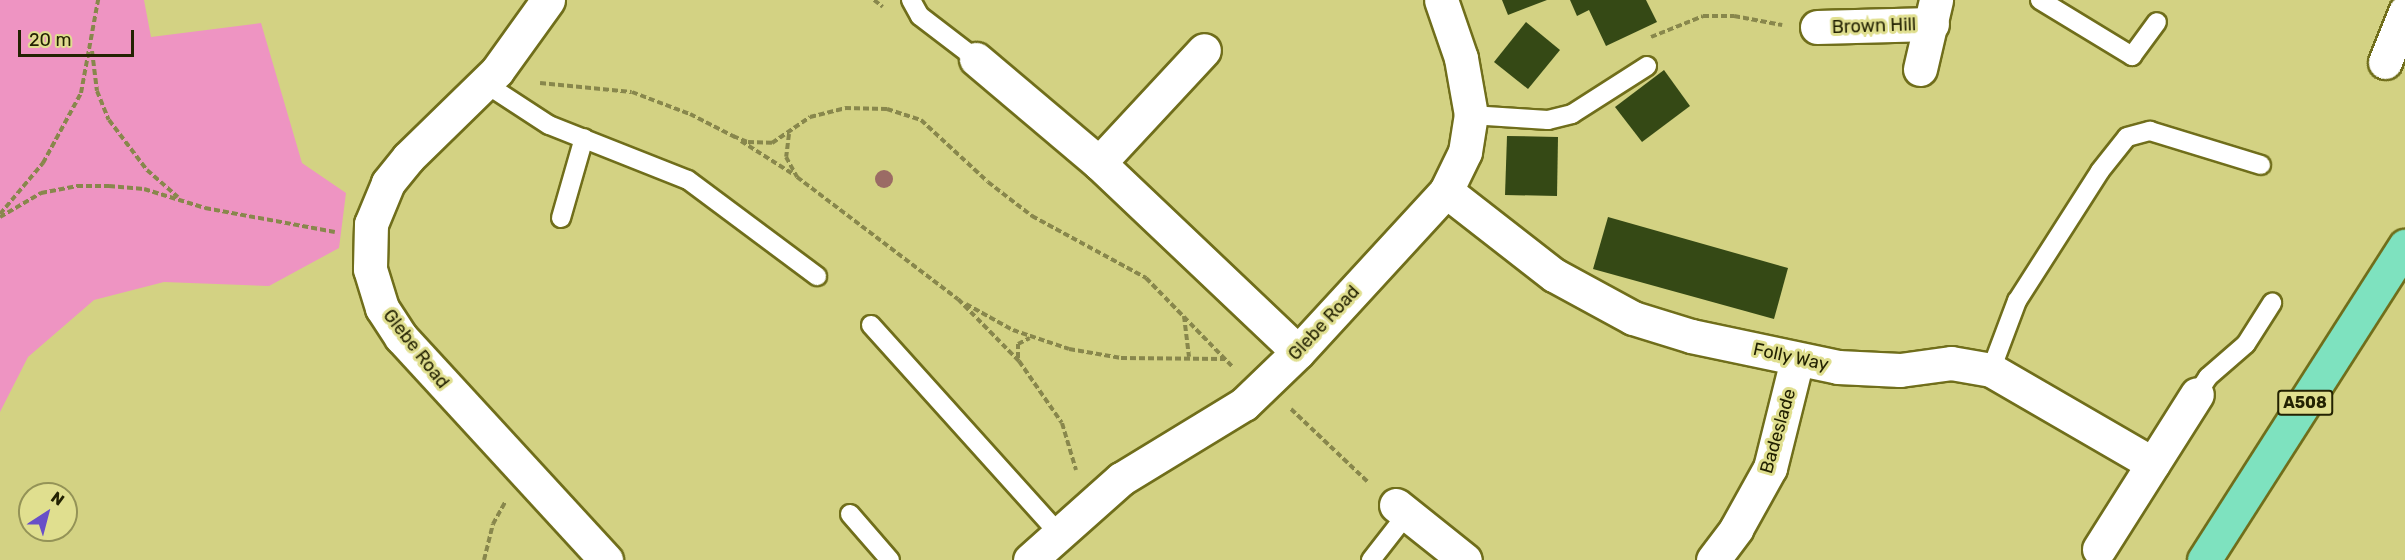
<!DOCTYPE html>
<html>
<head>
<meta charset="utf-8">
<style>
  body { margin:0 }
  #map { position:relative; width:2405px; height:560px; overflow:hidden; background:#d3d283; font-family:Rubik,sans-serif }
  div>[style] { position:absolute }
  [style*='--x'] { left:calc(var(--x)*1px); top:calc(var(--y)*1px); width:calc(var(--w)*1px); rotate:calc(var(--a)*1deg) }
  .green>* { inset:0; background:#ee94c2 }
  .building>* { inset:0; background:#354915 }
  .path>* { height:4px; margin-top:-2px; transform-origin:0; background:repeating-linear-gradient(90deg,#88874c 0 6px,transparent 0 9px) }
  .roads { filter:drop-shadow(2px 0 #706e1b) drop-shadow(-2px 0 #706e1b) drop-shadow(0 2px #706e1b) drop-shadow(0 -2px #706e1b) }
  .service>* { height:18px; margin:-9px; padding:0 9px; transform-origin:9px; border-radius:9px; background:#fff }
  .minor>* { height:33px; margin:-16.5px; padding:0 16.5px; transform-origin:16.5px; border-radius:16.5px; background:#fff }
  .trunk>* { height:33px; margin:-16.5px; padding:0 16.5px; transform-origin:16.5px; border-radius:16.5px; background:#7ee2bf }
  .trees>* { width:18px; height:18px; margin:-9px; border-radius:50%; background:#9b6b65 }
  span { translate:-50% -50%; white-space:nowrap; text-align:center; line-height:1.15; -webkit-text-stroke:6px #e0df8f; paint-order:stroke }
  .shield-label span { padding:2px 4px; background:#e0df8f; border:2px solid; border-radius:4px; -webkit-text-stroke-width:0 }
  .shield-label { font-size:16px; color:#232202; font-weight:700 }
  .street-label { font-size:18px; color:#232202 }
  .north { position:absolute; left:18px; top:482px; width:60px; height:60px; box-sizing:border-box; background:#e0df8f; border:2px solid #949357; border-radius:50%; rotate:36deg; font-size:16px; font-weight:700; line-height:24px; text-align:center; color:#232202 }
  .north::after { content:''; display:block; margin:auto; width:21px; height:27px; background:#684fc8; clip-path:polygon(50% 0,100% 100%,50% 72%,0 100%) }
  .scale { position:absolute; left:18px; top:30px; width:116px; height:27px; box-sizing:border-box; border:3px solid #232202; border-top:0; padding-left:8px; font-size:18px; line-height:21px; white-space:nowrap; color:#232202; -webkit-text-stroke:4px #e0df8f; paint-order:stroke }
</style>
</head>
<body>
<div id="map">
  <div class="green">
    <div style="clip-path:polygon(0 0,144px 0,151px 37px,261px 23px,302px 163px,346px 193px,339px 248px,269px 286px,164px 282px,94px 300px,28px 357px,0 412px)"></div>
  </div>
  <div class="building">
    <div style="clip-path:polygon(1502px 0,1547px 0,1508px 15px)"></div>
    <div style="clip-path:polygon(1570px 0,1646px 0,1657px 22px,1606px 46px,1589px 10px,1577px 16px)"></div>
    <div style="clip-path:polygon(1526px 22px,1560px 50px,1528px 89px,1494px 62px)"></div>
    <div style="clip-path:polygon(1664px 70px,1690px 106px,1642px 142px,1615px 107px)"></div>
    <div style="clip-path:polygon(1507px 136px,1558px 137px,1557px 196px,1505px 195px)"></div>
    <div style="clip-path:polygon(1608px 217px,1788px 268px,1774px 319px,1593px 269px)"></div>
  </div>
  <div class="path">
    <div style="--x:874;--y:0;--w:11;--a:38"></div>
    <div style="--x:1651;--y:37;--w:56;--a:-22"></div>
    <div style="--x:1703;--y:16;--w:31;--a:0"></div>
    <div style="--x:1734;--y:16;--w:49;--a:10.6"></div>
    <div style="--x:92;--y:51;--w:40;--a:82.9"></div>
    <div style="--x:97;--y:91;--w:31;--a:68"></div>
    <div style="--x:109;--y:120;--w:63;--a:52.8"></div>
    <div style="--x:147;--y:170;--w:41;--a:41.1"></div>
    <div style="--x:540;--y:83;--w:92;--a:5.6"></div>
    <div style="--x:632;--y:92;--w:62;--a:20.8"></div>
    <div style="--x:690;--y:114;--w:51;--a:27.1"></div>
    <div style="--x:789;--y:134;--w:23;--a:97"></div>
    <div style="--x:786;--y:157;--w:23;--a:61"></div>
    <div style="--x:797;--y:177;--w:202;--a:37.2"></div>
    <div style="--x:958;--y:299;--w:87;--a:45.5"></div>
    <div style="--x:1019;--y:361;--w:75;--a:55.3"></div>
    <div style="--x:1062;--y:423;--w:49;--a:73.4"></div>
    <div style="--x:733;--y:136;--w:16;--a:22"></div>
    <div style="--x:748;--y:142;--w:24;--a:2"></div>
    <div style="--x:772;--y:143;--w:46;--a:-34.4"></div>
    <div style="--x:810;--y:117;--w:36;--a:-14"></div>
    <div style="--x:845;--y:108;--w:42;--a:1.4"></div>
    <div style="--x:887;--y:109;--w:36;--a:18"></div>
    <div style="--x:921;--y:120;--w:91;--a:42.8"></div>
    <div style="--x:988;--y:182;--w:56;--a:37.7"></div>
    <div style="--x:1032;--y:216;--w:130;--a:28.5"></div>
    <div style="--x:1146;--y:278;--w:123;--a:45.7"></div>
    <div style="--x:741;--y:141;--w:62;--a:32.4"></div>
    <div style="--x:0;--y:214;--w:67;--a:-49.9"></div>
    <div style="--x:43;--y:163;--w:80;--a:-61.5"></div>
    <div style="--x:81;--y:93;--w:95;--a:-79.6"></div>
    <div style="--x:0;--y:217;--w:48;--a:-30.3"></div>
    <div style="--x:41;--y:193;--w:37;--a:-11"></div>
    <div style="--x:77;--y:186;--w:32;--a:0"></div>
    <div style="--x:109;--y:186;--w:35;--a:5"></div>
    <div style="--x:144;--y:189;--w:64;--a:17.3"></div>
    <div style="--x:205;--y:208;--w:132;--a:10.5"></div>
    <div style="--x:966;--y:304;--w:54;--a:29"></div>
    <div style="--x:1013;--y:330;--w:59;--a:18.7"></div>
    <div style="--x:1069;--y:349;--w:53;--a:9.8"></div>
    <div style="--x:1121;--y:358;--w:103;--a:0.6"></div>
    <div style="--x:1184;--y:316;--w:41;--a:83"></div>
    <div style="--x:1018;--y:358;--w:14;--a:-90"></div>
    <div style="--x:1018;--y:344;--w:13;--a:-27"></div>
    <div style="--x:1291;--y:409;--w:106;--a:43.5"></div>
    <div style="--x:484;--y:560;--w:37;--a:-76"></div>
    <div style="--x:493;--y:524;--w:25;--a:-61"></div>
  </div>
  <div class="roads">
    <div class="service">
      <div style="--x:911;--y:0;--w:18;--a:61"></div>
      <div style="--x:920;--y:16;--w:71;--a:37.5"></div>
      <div style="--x:2040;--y:0;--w:108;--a:31.3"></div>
      <div style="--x:2132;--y:56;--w:42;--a:-53.7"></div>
      <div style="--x:486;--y:84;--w:75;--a:33.1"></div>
      <div style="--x:549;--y:125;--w:149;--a:21.6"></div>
      <div style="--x:688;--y:180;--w:161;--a:36.7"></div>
      <div style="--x:1471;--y:115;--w:77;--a:3.7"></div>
      <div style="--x:1548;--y:120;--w:25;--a:-14"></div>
      <div style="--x:1572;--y:114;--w:89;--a:-32.6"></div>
      <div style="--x:561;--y:218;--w:83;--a:-74"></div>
      <div style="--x:871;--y:325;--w:280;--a:48"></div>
      <div style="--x:1991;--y:370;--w:74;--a:-69.4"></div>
      <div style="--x:2017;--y:301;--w:154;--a:-57.4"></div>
      <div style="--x:2100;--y:171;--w:43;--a:-51.5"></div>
      <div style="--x:2127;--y:137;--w:24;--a:-15"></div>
      <div style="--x:2150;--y:131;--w:116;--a:17"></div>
      <div style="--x:2197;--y:394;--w:20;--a:-57"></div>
      <div style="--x:2208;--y:377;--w:50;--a:-41"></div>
      <div style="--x:2246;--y:344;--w:49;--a:-57.6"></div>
      <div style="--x:850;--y:514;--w:61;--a:49"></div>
      <div style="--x:1371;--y:560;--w:58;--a:-52"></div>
    </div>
    <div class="minor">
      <div style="--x:548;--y:0;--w:87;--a:125.7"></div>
      <div style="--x:497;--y:71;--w:124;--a:135.7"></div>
      <div style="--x:408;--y:158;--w:32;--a:129"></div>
      <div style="--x:388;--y:183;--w:44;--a:112.5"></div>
      <div style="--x:371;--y:224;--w:45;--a:91.3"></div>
      <div style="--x:370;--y:269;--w:41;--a:72.9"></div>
      <div style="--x:382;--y:308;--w:35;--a:57"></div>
      <div style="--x:401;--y:337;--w:303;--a:47.4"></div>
      <div style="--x:1817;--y:27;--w:115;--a:-1.5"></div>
      <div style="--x:976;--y:59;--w:161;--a:40.2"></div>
      <div style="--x:1099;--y:163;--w:274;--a:43.5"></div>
      <div style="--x:2385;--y:62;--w:54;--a:-68.2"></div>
      <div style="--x:1920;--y:69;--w:71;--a:-76.9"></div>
      <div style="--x:1099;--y:163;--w:154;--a:-47.1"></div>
      <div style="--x:1446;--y:191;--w:137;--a:37.9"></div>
      <div style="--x:1554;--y:275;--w:90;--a:28.6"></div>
      <div style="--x:1633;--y:318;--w:61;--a:17.2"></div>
      <div style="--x:1691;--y:336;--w:150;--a:11.9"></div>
      <div style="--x:1838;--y:367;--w:62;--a:2.8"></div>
      <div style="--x:1900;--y:370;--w:51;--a:-7.8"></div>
      <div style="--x:1951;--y:363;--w:41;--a:9.9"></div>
      <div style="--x:1991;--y:370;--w:187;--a:30.1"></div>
      <div style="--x:1396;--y:505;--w:88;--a:38.6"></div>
      <div style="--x:2099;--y:549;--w:183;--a:-57.7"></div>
      <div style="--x:1030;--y:560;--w:122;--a:-41.7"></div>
      <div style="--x:1121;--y:479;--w:144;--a:-31.4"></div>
      <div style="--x:1244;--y:404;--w:75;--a:-43.9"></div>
      <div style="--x:1298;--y:352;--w:219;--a:-47.4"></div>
      <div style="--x:1446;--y:191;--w:43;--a:-64"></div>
      <div style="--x:1465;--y:152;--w:37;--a:-81"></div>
      <div style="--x:1471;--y:115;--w:58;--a:-100"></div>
      <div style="--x:1461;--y:58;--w:61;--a:-109"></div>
      <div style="--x:1713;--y:560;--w:39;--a:-53"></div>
      <div style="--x:1736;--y:529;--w:70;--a:-60.9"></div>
      <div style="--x:1770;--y:468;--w:111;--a:-76"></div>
    </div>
    <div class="trunk">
      <div style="--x:2204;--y:560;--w:373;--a:-57.4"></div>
    </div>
  </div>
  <div class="trees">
    <div style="left:884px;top:179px"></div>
  </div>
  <div class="shield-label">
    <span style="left:2305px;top:403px">A508</span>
  </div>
  <div class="street-label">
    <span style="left:1874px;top:26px;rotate:-2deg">Brown Hill</span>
    <span style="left:1324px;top:323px;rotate:-47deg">Glebe Road</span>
    <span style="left:416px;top:349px;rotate:52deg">Glebe Road</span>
    <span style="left:1791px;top:357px;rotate:12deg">Folly Way</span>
    <span style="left:1778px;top:431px;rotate:-74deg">Badeslade</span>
  </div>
  <div class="north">N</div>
  <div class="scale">20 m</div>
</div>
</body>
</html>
